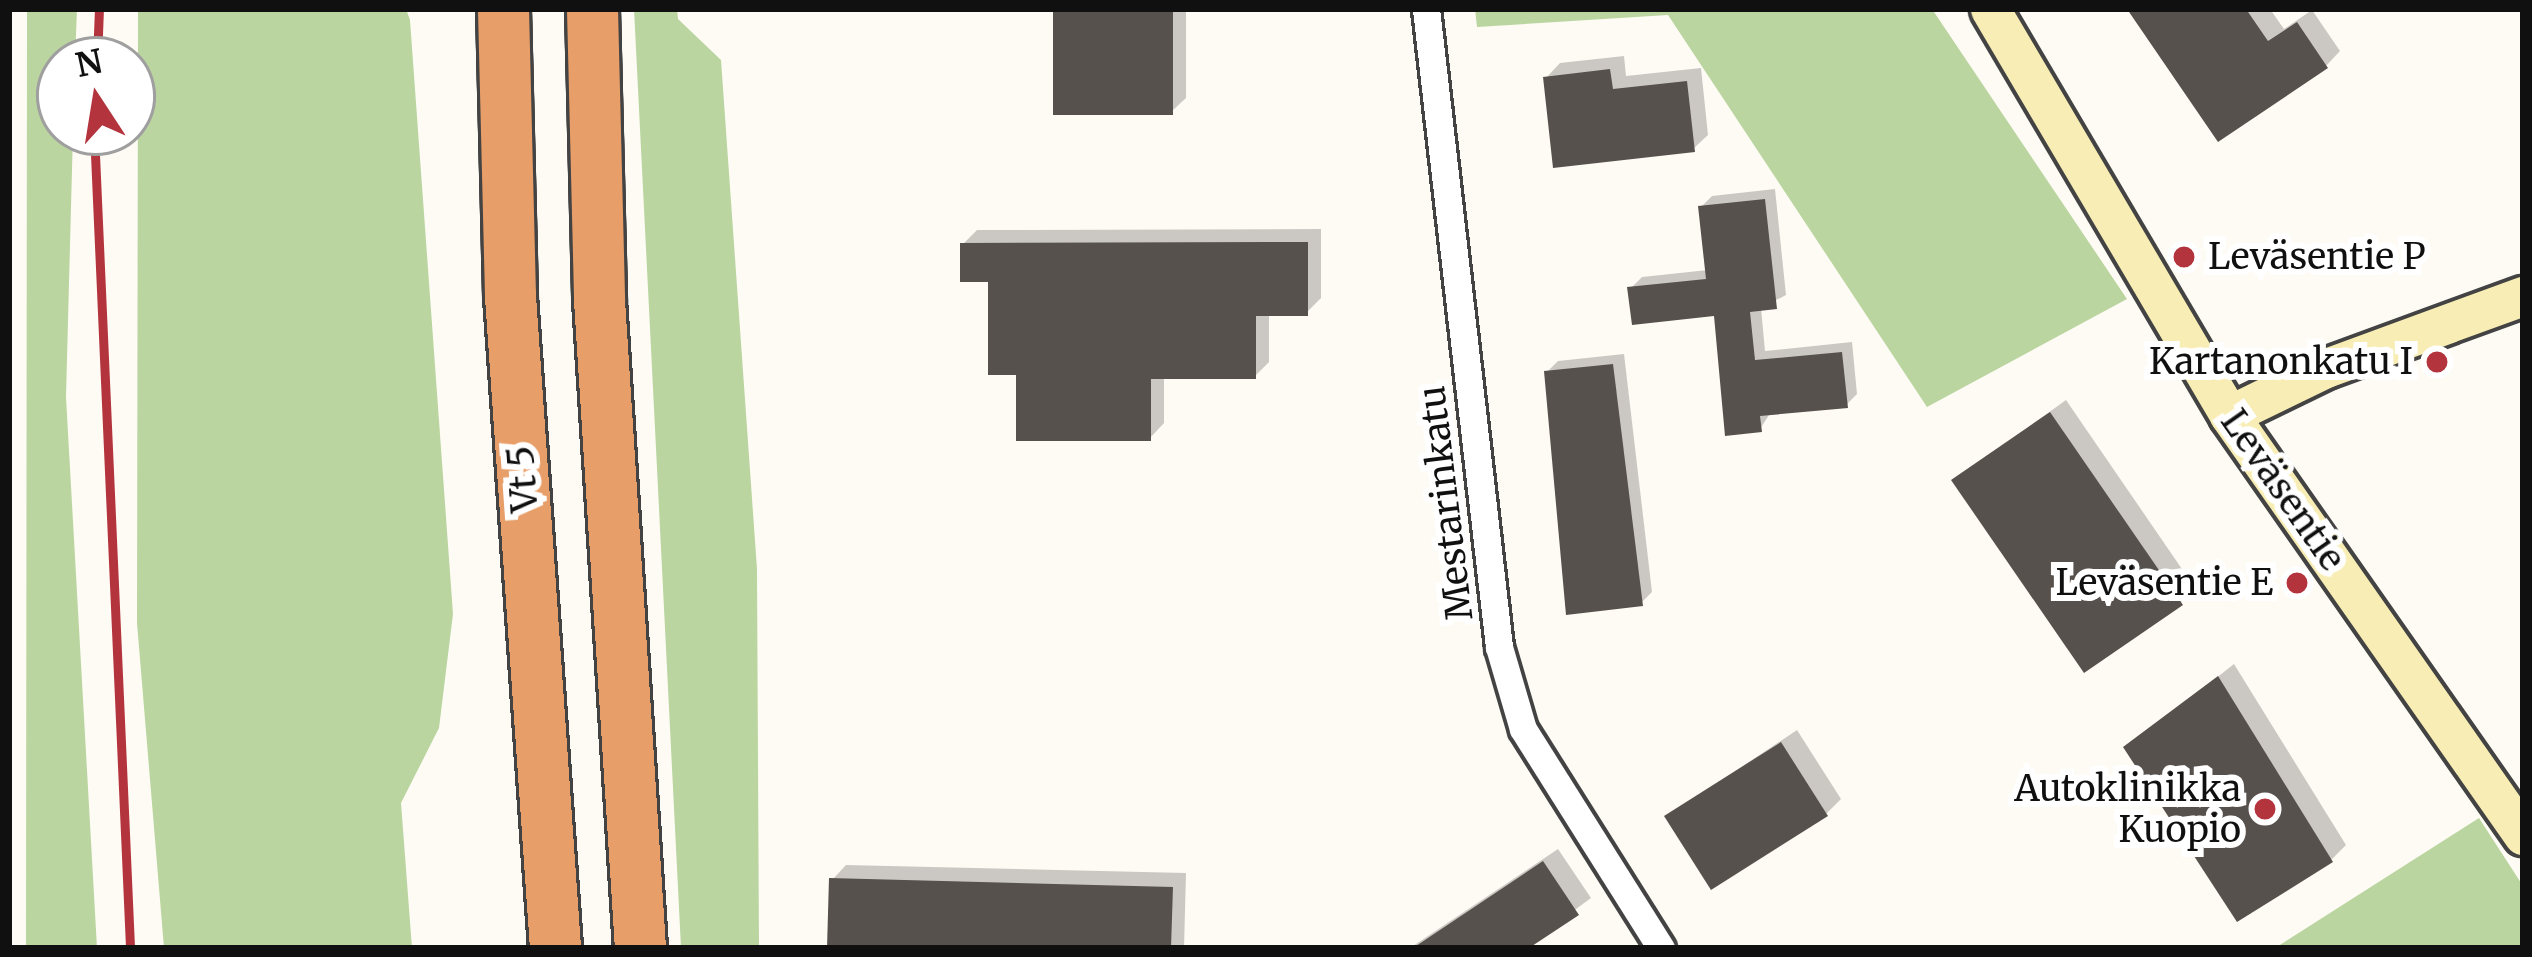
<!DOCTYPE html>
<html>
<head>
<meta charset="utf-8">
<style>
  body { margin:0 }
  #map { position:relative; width:2532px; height:957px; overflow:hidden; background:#fefbf4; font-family:Merriweather,serif }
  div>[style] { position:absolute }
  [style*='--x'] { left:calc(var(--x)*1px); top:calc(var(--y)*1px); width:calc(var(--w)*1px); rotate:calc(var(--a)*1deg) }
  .forest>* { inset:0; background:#bad5a0 }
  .shadow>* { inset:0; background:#0003 }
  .building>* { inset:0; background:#57514d }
  .roads { filter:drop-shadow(3px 0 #434343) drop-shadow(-3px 0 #434343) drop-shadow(0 3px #434343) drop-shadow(0 -3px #434343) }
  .street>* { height:27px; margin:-13.5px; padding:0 13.5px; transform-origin:13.5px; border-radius:13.5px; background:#fff }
  .secondary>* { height:39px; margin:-19.5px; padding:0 19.5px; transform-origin:19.5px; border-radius:19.5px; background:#f8eeb5 }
  .highway>* { height:51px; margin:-25.5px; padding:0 25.5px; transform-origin:25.5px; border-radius:25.5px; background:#e79e68 }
  .rail>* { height:9px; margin:-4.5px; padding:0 4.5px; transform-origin:4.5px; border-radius:4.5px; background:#b4343e }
  .dots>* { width:33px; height:33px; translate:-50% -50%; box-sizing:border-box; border:6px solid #fff; border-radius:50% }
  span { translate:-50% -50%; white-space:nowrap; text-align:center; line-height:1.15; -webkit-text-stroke:12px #fff; paint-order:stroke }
  .poi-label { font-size:36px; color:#101010 }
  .left { translate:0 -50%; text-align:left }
  .right { translate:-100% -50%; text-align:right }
  .street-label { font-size:36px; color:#101010 }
  .frame { position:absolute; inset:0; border:12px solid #101010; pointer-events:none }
  .north { position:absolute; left:36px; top:36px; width:120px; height:120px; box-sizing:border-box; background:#fff; border:3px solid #9f9f9f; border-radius:50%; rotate:348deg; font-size:33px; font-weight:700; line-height:48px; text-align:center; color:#101010 }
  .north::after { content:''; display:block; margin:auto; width:42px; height:54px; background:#b4343e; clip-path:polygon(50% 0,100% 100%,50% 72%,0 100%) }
</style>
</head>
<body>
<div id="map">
  <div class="forest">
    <div style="clip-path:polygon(27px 9px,77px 9px,75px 60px,60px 60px,60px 132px,73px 132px,66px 397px,97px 948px,26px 948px)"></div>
    <div style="clip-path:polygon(138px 9px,406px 9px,410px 20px,453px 614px,439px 728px,401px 803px,412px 948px,164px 948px,137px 623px)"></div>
    <div style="clip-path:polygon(634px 9px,677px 9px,678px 19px,721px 60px,757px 569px,759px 948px,681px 948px)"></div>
    <div style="clip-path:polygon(1475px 9px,1932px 9px,2127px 299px,1927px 407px,1668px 15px,1477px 27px)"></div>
    <div style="clip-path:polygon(2479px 818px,2523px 886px,2523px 948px,2275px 948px)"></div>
  </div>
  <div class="shadow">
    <div style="clip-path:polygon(1056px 9px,1186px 9px,1186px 98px,1171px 112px)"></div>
    <div style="clip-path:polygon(2131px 9px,2270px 9px,2284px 29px,2312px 10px,2340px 51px,2326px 66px)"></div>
    <div style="clip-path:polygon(1624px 56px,1626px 76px,1701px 68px,1708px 135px,1693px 149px,1546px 78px,1560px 63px)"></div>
    <div style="clip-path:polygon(1775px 189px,1786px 295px,1761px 308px,1765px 351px,1852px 342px,1857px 394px,1846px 405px,1771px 412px,1760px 429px,1716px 313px,1631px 288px,1642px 277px,1708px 270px,1701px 207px,1712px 196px)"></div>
    <div style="clip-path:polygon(1321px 229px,1321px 298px,1306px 313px,1269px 313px,1269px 362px,1255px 376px,1164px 376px,1164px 423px,1150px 438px,1018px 372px,991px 279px,963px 244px,977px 230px)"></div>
    <div style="clip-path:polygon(1624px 354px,1652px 592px,1641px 603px,1547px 372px,1558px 361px)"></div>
    <div style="clip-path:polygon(2066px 400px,2195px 588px,2181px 602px,1955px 480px)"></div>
    <div style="clip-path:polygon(2234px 664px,2346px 845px,2331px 860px,2127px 748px)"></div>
    <div style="clip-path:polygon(1797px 730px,1841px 799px,1826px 814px,1668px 816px)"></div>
    <div style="clip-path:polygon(1558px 849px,1591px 898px,1523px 948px,1410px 948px)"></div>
    <div style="clip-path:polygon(846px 865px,1186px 873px,1184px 948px,830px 948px,832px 880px)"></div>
  </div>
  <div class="building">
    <div style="clip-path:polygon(1053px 9px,1173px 9px,1173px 115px,1053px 115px)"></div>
    <div style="clip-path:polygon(2127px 9px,2246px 9px,2268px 41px,2297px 22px,2328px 68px,2218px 142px)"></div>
    <div style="clip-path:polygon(1610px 69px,1613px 89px,1687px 81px,1695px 152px,1553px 168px,1543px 77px)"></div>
    <div style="clip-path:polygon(1765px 199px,1777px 309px,1750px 312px,1755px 360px,1842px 352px,1848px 408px,1760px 416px,1762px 432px,1725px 436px,1714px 316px,1632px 325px,1627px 287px,1706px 279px,1698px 206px)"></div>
    <div style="clip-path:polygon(1308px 242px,1308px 316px,1256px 316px,1256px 379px,1151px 379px,1151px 441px,1016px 441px,1016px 375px,988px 375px,988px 282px,960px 282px,960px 243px)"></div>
    <div style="clip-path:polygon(1613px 364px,1643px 606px,1566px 615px,1544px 371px)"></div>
    <div style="clip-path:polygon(2050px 412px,2183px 605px,2084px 673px,1951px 480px)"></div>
    <div style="clip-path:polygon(2218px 676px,2333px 862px,2237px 922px,2123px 747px)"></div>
    <div style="clip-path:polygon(1781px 742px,1828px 816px,1711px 890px,1664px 816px)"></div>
    <div style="clip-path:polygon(1543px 861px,1579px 915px,1529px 948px,1413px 948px)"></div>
    <div style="clip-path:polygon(829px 878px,1173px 887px,1171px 948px,827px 948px)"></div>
  </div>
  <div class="roads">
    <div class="street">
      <div style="--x:1426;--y:9;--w:642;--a:83.47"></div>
      <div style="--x:1499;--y:647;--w:85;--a:73.7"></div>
      <div style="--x:1523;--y:729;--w:259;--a:57.8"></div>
    </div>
    <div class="secondary">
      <div style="--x:1990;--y:9;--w:471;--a:59.5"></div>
      <div style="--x:2229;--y:415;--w:513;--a:55.01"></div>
      <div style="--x:2229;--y:415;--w:108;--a:-25.9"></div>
      <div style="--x:2326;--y:368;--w:210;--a:-20.1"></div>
    </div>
    <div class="highway">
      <div style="--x:503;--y:9;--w:287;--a:88.6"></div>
      <div style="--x:510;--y:296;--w:654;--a:86.05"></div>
      <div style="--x:592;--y:9;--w:291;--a:88.6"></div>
      <div style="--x:599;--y:300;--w:649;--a:86.38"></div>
    </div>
  </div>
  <div class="rail">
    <div style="--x:97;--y:60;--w:51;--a:-87.8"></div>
    <div style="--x:94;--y:132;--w:817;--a:87.47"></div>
  </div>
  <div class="dots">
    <div style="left:2184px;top:257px;background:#b4343e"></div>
    <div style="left:2437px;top:362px;background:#b4343e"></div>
    <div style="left:2297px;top:583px;background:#b4343e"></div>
    <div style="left:2265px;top:809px;background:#b4343e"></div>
  </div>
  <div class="poi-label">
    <span class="left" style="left:2208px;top:257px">Leväsentie P</span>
    <span class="right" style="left:2413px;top:362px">Kartanonkatu I</span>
    <span class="right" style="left:2273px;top:583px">Leväsentie E</span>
    <span class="right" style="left:2241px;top:809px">Autoklinikka<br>Kuopio</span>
  </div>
  <div class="street-label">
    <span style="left:523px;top:479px;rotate:-94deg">Vt 5</span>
    <span style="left:2283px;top:490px;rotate:55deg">Leväsentie</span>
    <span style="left:1446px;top:503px;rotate:-97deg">Mestarinkatu</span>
  </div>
  <div class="frame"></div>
  <div class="north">N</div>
</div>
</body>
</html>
